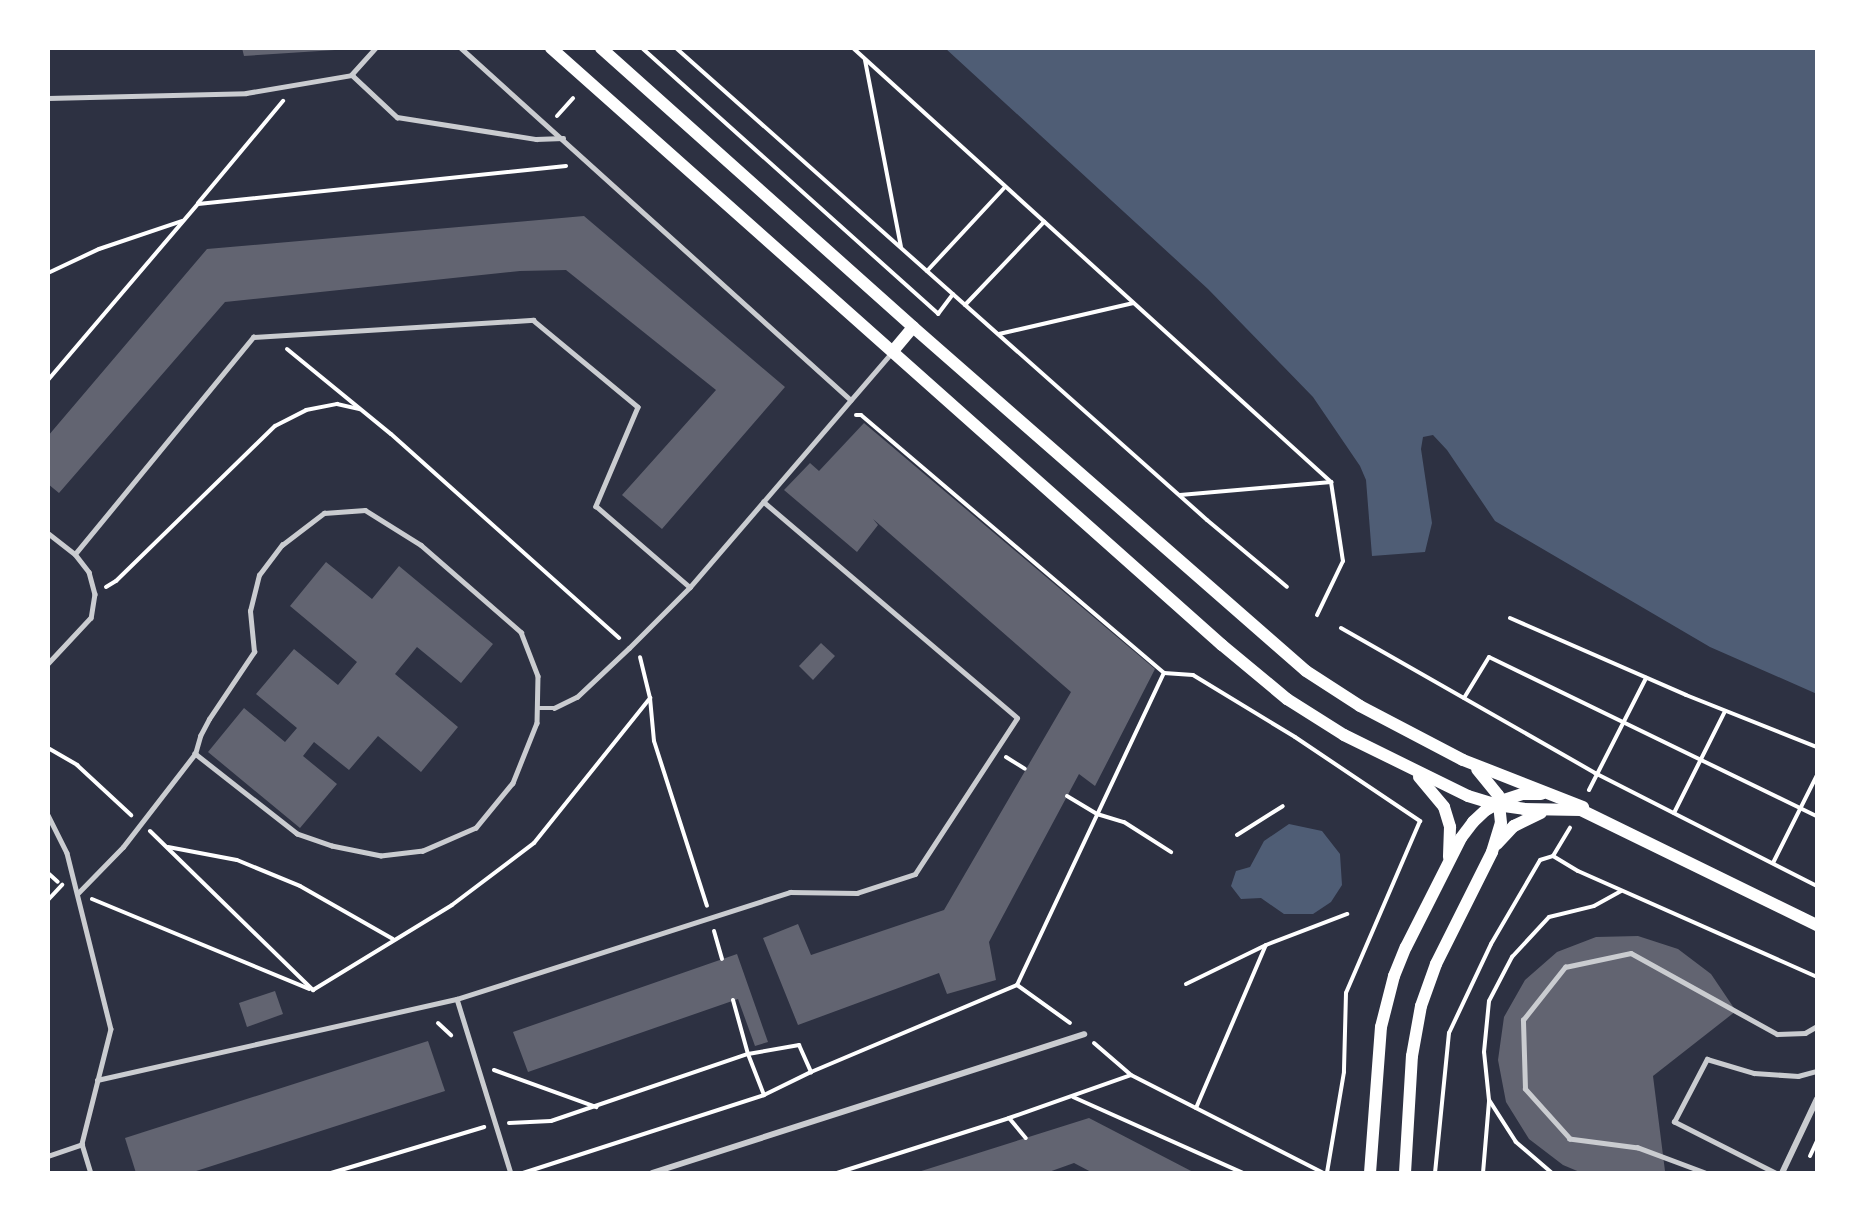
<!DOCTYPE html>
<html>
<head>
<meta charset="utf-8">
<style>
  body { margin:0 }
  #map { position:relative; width:1865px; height:1221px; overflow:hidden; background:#2d3142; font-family:Roboto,sans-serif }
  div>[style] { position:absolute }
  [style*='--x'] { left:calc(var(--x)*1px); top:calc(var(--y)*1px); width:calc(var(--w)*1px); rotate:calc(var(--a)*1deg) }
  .water>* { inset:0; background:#4f5d75 }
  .building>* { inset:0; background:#626471 }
  .path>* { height:4px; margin:-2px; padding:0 2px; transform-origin:2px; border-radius:2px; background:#fff }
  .service>* { height:4.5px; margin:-2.25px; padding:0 2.25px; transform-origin:2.25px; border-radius:2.25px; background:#caccd0 }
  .minor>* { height:6px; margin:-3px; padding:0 3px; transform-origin:3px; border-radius:3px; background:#caccd0 }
  .secondary>* { height:12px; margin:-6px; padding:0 6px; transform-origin:6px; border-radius:6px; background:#fff }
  span { translate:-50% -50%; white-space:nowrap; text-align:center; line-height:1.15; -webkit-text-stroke:6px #fff; paint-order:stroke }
  .frame { position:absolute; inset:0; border:50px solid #fff; pointer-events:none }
</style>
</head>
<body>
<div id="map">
  <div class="water">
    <div style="clip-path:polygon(945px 48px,1817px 48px,1817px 694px,1710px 647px,1495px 521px,1447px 450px,1433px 435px,1423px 437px,1421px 449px,1432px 523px,1425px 552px,1372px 556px,1366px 480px,1360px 466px,1313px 397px,1208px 289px)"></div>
    <div style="clip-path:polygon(1289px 824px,1322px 831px,1340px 854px,1342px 885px,1331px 902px,1313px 914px,1284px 914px,1261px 898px,1241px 899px,1231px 886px,1236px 871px,1250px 867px,1264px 841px)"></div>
  </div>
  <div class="building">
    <div style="clip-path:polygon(242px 48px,335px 48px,335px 50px,244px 56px)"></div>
    <div style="clip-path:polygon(584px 216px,785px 387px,662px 529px,622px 495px,716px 390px,566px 270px,520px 271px,225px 302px,59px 493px,48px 484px,48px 436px,207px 249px)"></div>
    <div style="clip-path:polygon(864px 423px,1155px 669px,1095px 786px,1079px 774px,989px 942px,996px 980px,947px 994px,939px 973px,798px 1025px,763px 938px,798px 924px,811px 955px,944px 910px,1071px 692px,873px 519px,878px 525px,857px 552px,784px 490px,810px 463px,819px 471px)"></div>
    <div style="clip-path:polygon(326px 562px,372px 599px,399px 566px,493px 644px,461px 683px,417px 647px,395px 674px,458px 727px,421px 772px,378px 736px,349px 770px,314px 742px,303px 756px,337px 784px,300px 828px,208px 752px,244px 708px,285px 742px,297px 728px,256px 694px,294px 649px,338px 685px,357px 662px,290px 606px)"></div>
    <div style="clip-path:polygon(821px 643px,835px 656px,813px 680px,799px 666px)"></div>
    <div style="clip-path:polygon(1638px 936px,1678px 949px,1711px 974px,1736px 1011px,1653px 1076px,1665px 1171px,1582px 1173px,1563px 1165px,1529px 1139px,1506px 1102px,1498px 1060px,1504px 1017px,1525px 980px,1557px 952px,1596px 937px)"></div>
    <div style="clip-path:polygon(737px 954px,768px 1042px,755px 1046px,738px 999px,528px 1072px,513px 1032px)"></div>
    <div style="clip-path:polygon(275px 991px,283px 1014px,247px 1027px,239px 1003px)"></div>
    <div style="clip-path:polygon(428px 1041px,445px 1091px,190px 1173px,136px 1173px,125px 1138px)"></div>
    <div style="clip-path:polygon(1089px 1118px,1195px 1173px,1093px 1173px,1074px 1163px,1046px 1173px,915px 1173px)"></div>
  </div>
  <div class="path">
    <div style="--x:642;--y:48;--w:398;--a:41.9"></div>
    <div style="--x:938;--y:314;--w:25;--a:-53"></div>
    <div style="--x:676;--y:48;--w:710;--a:41.63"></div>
    <div style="--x:1207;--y:520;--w:104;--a:39.9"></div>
    <div style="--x:853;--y:48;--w:646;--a:42.24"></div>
    <div style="--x:1331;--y:482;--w:80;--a:81.4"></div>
    <div style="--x:1343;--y:561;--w:60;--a:115.7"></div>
    <div style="--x:865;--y:60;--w:190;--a:79.1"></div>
    <div style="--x:557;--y:116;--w:24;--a:-48"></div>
    <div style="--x:198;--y:203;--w:133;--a:-50.2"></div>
    <div style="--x:927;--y:271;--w:115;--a:-47.1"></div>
    <div style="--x:48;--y:273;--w:56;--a:-25.2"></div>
    <div style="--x:99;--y:249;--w:88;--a:-18.6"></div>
    <div style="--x:965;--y:305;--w:115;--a:-46.4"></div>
    <div style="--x:999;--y:334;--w:138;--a:-13"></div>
    <div style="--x:287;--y:349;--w:134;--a:39.3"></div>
    <div style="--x:391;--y:434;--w:306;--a:41.8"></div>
    <div style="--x:48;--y:380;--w:231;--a:-49.6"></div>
    <div style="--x:198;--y:204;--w:370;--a:-5.9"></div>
    <div style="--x:856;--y:415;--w:5;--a:0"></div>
    <div style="--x:861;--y:415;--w:398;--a:40.4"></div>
    <div style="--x:1164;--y:673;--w:29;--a:4"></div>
    <div style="--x:1193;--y:675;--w:119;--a:31.3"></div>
    <div style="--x:1295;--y:737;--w:151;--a:33.9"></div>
    <div style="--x:1420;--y:821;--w:187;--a:113.3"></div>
    <div style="--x:1346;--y:993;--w:79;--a:91.5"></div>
    <div style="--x:1344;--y:1072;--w:102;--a:99.6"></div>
    <div style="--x:1180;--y:495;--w:152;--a:-4.9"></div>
    <div style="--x:106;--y:587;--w:12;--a:-31"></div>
    <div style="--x:116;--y:581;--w:222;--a:-44.3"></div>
    <div style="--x:275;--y:426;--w:35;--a:-27"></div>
    <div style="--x:306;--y:410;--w:32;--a:-11"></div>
    <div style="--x:337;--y:404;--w:23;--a:13"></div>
    <div style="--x:1510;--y:618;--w:192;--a:23.6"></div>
    <div style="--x:1686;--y:695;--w:141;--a:21.7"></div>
    <div style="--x:1341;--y:628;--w:292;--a:29.7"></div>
    <div style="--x:1595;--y:773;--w:249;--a:27"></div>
    <div style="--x:650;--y:698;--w:43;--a:84.7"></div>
    <div style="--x:654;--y:741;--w:173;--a:72.2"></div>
    <div style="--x:1464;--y:698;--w:48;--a:-58.6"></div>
    <div style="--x:1489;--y:657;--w:365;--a:25.9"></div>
    <div style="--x:48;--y:748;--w:34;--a:30"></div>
    <div style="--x:77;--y:765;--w:74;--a:42.8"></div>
    <div style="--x:1006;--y:757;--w:22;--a:32"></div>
    <div style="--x:1589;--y:790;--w:126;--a:-63"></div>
    <div style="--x:1067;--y:796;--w:35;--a:31"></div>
    <div style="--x:1097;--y:814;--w:28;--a:17"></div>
    <div style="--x:1124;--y:822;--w:56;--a:32.6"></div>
    <div style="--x:1674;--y:813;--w:114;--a:-63.4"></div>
    <div style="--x:150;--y:831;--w:228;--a:44.3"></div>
    <div style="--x:1237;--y:835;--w:54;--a:-32.2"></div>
    <div style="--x:168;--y:847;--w:70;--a:10.7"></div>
    <div style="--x:237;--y:860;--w:68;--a:22.4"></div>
    <div style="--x:300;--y:886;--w:107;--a:29.7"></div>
    <div style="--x:1553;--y:856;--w:33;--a:-59"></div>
    <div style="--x:1773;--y:863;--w:98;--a:-63.4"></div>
    <div style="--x:48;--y:873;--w:13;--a:42"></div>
    <div style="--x:92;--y:899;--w:235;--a:22.5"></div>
    <div style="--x:48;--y:900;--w:21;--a:-47"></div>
    <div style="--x:714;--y:931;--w:29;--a:74"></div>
    <div style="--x:1186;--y:984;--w:89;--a:-26"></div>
    <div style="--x:1266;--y:945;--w:87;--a:-20.9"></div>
    <div style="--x:1017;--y:985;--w:65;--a:35.6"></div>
    <div style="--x:313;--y:990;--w:163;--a:-31.4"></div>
    <div style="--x:452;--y:905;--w:103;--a:-37.1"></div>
    <div style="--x:534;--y:843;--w:186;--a:-51.3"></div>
    <div style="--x:650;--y:698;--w:42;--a:-103.7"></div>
    <div style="--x:733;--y:1000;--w:56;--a:74.5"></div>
    <div style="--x:748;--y:1054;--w:44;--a:68.7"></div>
    <div style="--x:438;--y:1023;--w:18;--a:43"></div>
    <div style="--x:1094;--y:1043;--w:49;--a:40.9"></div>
    <div style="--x:494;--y:1070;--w:109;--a:19.9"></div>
    <div style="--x:1073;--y:1097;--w:186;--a:24.1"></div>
    <div style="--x:1196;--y:1108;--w:177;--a:-66.8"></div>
    <div style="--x:1009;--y:1118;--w:26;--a:50"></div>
    <div style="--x:509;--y:1123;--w:42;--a:-2.7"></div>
    <div style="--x:551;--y:1121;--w:208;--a:-18.8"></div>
    <div style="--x:748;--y:1054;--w:52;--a:-10"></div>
    <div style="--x:799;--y:1045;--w:30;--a:66"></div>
    <div style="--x:1810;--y:1156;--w:17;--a:-65"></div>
    <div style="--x:331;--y:1173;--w:160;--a:-16.7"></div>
    <div style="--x:523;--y:1173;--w:253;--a:-17.9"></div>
    <div style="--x:764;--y:1095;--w:52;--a:-26.1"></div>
    <div style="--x:811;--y:1072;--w:224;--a:-22.9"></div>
    <div style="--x:1017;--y:985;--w:345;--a:-64.8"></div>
    <div style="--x:837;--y:1173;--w:181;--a:-17.7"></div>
    <div style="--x:1009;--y:1118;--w:129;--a:-19.4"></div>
    <div style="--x:1131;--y:1075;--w:216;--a:27"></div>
    <div style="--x:1435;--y:1173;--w:141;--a:-84.3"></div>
    <div style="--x:1449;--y:1033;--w:98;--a:-64.7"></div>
    <div style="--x:1491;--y:944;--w:97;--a:-59.7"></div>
    <div style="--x:1540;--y:860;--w:14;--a:-17"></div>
    <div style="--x:1553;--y:856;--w:29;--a:31"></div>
    <div style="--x:1578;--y:871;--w:261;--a:23.9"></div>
    <div style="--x:1483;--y:1173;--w:72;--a:-85.2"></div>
    <div style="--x:1552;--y:1173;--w:48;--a:-139.3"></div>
    <div style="--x:1516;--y:1142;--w:50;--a:-122.7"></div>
    <div style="--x:1489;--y:1100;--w:48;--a:-95.9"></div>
    <div style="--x:1484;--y:1052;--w:51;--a:-84.4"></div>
    <div style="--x:1489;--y:1001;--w:50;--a:-62.4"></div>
    <div style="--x:1512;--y:957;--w:54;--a:-47.2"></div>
    <div style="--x:1549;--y:917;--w:46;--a:-13.7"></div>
    <div style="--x:1594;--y:906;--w:31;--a:-29"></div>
  </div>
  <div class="service">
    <div style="--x:376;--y:48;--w:36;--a:132"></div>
    <div style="--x:352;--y:75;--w:62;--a:43"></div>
    <div style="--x:397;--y:117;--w:141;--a:9"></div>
    <div style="--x:536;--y:139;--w:27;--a:-2"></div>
    <div style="--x:461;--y:48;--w:525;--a:42.07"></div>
    <div style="--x:48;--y:98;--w:198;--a:-1.4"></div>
    <div style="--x:246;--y:93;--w:108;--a:-9.6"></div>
    <div style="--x:48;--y:533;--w:34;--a:38"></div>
    <div style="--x:75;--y:554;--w:23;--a:52"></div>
    <div style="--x:89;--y:572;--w:23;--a:75"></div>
    <div style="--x:95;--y:594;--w:24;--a:99"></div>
    <div style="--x:91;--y:618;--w:63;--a:133.1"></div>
    <div style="--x:75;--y:554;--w:281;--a:-50.6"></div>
    <div style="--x:253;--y:337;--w:281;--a:-3.5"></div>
    <div style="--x:533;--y:320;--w:136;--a:39.6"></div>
    <div style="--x:638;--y:407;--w:108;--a:113"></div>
    <div style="--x:596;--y:506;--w:124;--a:40.8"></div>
    <div style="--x:538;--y:708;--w:16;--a:0"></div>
    <div style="--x:554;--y:708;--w:25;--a:-26"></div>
    <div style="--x:577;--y:697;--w:71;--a:-43.3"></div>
    <div style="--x:629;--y:648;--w:86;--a:-45"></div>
    <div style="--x:690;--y:587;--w:308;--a:-49.3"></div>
    <div style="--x:48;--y:815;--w:42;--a:63.4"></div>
    <div style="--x:67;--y:853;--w:181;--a:76"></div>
    <div style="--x:111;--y:1029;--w:119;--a:104.2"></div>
    <div style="--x:82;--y:1144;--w:30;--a:73"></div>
    <div style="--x:78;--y:893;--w:64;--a:-45.6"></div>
    <div style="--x:123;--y:847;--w:118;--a:-52.3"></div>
    <div style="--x:195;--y:754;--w:19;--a:-74"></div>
    <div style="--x:200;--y:736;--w:19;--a:-62"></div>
    <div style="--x:209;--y:719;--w:81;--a:-56.1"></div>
    <div style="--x:254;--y:652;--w:41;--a:-95.6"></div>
    <div style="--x:250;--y:611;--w:37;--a:-76"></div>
    <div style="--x:259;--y:575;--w:38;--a:-53"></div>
    <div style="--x:282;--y:545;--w:53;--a:-37.3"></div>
    <div style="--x:324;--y:513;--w:41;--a:-4.2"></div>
    <div style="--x:365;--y:510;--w:66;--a:32"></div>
    <div style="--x:421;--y:545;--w:133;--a:41"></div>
    <div style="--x:521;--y:632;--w:47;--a:68.9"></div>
    <div style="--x:538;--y:676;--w:47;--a:91.2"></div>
    <div style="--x:537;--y:723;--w:65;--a:111.8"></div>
    <div style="--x:513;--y:783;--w:58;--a:129.4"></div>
    <div style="--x:476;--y:828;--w:58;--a:156.5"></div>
    <div style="--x:423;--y:851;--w:42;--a:173.2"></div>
    <div style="--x:381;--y:856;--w:50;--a:-168.5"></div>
    <div style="--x:332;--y:846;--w:37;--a:-161"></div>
    <div style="--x:297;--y:834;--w:130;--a:-141.9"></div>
    <div style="--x:457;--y:999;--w:182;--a:72.8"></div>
    <div style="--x:97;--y:1080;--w:369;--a:-12.7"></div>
    <div style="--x:457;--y:999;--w:350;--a:-17.8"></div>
    <div style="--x:790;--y:892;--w:67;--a:0.9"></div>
    <div style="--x:857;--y:893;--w:61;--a:-18.1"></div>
    <div style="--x:915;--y:874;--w:186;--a:-56.8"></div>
    <div style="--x:1017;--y:718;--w:333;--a:-139.6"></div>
    <div style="--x:48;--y:1156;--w:36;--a:-19"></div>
    <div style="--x:1705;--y:1173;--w:72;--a:-159.5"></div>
    <div style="--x:1638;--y:1148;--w:69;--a:-172.5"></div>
    <div style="--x:1570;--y:1139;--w:67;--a:-132"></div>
    <div style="--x:1525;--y:1089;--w:69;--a:-91.7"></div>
    <div style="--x:1523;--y:1020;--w:68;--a:-51.6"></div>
    <div style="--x:1565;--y:967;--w:67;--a:-12"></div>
    <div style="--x:1631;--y:953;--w:167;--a:29"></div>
    <div style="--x:1777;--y:1034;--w:28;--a:-2"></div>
    <div style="--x:1805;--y:1033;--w:14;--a:-30"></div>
    <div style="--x:1775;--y:1173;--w:113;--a:-153.2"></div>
    <div style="--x:1674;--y:1122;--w:71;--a:-62.4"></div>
    <div style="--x:1707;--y:1059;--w:49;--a:16.6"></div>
    <div style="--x:1754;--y:1073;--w:44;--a:3.9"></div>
    <div style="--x:1798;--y:1076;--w:20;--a:-15"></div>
  </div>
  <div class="minor">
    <div style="--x:652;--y:1173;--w:454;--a:-17.8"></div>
    <div style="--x:1782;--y:1173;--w:82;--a:-64.7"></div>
  </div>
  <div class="secondary">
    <div style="--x:551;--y:48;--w:898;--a:41.66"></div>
    <div style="--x:1222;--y:645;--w:85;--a:39.7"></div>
    <div style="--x:1287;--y:699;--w:67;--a:32.3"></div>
    <div style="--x:1344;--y:735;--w:138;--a:26.2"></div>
    <div style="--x:1468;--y:796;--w:30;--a:17"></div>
    <div style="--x:1497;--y:805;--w:27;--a:8"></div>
    <div style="--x:1524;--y:809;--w:57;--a:1"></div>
    <div style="--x:1581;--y:810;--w:263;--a:26"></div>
    <div style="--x:601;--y:48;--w:419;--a:41.8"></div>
    <div style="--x:913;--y:327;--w:522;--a:41.2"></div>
    <div style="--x:1306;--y:671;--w:64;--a:32.9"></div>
    <div style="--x:1360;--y:706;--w:116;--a:27.7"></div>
    <div style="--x:1463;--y:760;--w:129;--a:21.4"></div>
    <div style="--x:893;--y:351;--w:31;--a:-50"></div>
    <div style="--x:1419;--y:777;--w:39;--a:50"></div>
    <div style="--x:1444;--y:807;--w:21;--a:73"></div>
    <div style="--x:1450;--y:827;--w:30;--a:92"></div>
    <div style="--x:1497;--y:844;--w:25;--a:-47"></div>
    <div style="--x:1514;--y:826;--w:30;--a:-26"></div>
    <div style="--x:1370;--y:1173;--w:146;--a:-85.7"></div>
    <div style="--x:1381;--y:1027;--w:53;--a:-75.7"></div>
    <div style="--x:1394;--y:976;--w:31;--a:-68"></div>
    <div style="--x:1406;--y:947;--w:122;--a:-63.2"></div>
    <div style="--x:1461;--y:838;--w:20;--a:-53"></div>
    <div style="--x:1473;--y:822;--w:18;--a:-43"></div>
    <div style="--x:1486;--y:810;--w:21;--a:-29"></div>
    <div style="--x:1504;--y:800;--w:20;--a:-18"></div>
    <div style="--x:1523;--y:794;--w:18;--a:0"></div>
    <div style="--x:1405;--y:1173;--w:117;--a:-86.6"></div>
    <div style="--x:1412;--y:1056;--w:51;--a:-79.8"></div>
    <div style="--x:1421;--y:1006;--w:45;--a:-70.3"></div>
    <div style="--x:1436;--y:964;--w:125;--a:-63.4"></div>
    <div style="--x:1492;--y:852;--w:30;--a:-73"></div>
    <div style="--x:1501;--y:823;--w:28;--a:-96"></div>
    <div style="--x:1498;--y:795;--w:33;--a:-129"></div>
  </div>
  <div class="frame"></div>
</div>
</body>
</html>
